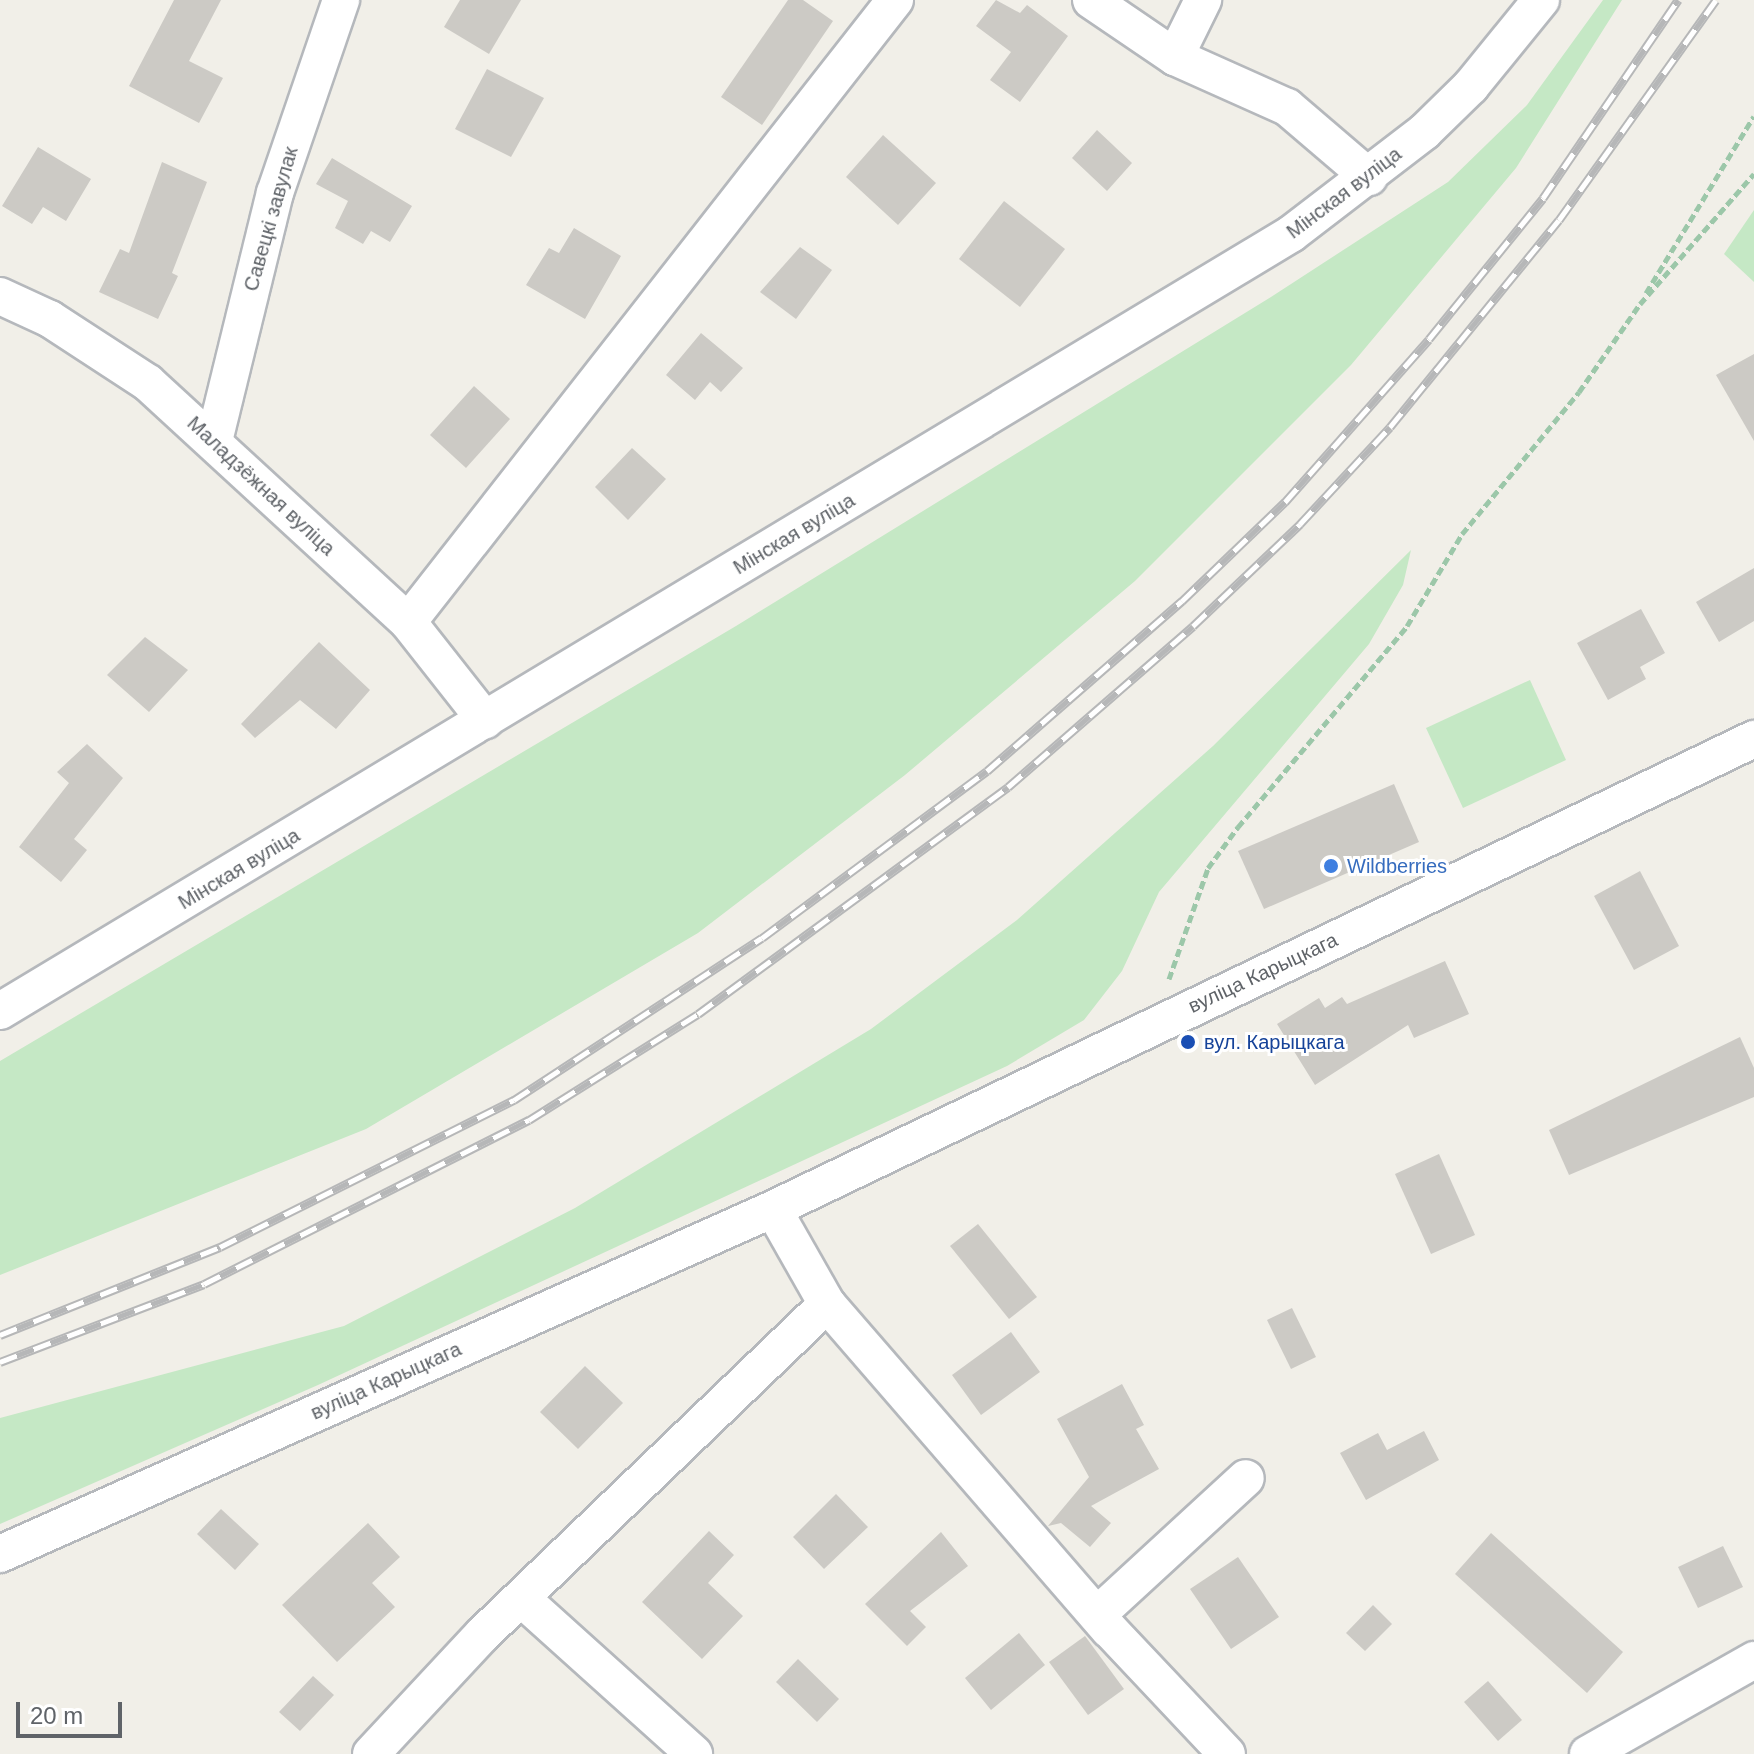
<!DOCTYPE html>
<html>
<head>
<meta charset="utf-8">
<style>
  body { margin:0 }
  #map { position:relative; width:1754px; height:1754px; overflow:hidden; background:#f1efe8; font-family:Helvetica,sans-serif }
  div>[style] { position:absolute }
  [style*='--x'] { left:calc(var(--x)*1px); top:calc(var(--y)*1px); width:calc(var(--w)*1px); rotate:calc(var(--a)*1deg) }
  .green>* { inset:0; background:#c5e8c5 }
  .building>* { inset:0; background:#cccac5 }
  .path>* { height:5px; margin-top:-2.5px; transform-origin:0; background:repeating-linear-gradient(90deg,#9cc7a9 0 8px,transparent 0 12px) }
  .roads { filter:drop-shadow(2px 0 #b5b8bc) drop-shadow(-2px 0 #b5b8bc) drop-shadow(0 2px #b5b8bc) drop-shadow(0 -2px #b5b8bc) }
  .minor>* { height:36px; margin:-18px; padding:0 18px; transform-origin:18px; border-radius:18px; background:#fff }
  .rail>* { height:9px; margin-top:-4.5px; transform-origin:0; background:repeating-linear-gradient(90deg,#fff 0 18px,#b6b7b8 0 36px); box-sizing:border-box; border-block:2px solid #b6b7b8 }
  .dots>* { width:22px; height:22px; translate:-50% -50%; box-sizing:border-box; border:4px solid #fff; border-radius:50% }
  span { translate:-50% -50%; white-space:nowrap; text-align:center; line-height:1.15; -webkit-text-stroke:6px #fff; paint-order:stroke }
  .street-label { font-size:20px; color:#5f6368 }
  .shop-label { font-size:20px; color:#366cbe }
  .left { translate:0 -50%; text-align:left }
  .transit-label { font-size:20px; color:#164399 }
  .scale { position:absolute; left:16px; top:1702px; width:106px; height:36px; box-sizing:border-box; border:4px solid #5f6368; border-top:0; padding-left:10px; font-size:24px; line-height:28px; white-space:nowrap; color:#5f6368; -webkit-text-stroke:6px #fff; paint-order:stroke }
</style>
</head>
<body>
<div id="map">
  <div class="green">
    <div style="clip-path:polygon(1603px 0,1622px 0,1516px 168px,1351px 365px,1135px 581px,905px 775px,698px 933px,366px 1129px,0 1275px,0 1061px,736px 626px,1271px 297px,1448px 182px,1527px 105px)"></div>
    <div style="clip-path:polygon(1754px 210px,1754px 282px,1724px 254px)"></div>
    <div style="clip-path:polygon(1411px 550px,1403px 585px,1369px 644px,1159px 892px,1122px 971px,1084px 1020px,1007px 1066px,318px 1385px,0 1524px,0 1418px,344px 1326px,575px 1208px,871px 1029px,1017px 920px,1213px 746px)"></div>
    <div style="clip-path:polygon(1530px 680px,1566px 760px,1463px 808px,1426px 728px)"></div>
  </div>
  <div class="building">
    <div style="clip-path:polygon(174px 0,221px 0,189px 61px,223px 78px,199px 123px,129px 86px)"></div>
    <div style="clip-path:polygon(460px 0,521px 0,489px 54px,444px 27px)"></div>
    <div style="clip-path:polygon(788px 0,803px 0,833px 21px,762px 125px,721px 97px)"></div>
    <div style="clip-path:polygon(996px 0,1020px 13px,1027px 5px,1068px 36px,1020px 102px,990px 80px,1011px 52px,976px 26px)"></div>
    <div style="clip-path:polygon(487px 69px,544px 98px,511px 157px,455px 129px)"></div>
    <div style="clip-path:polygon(1097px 130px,1132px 163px,1107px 191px,1072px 158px)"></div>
    <div style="clip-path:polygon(883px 135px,936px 183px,898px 225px,846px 177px)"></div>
    <div style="clip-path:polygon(38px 147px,91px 179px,66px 221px,43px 207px,32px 224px,2px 206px)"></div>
    <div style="clip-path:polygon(332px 158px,412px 206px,390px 242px,371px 231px,363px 244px,335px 228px,348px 201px,316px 184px)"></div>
    <div style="clip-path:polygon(162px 162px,207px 182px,172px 273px,178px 276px,158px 319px,99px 292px,120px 249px,129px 253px)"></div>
    <div style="clip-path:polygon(1004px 201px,1065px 249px,1020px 307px,959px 259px)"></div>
    <div style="clip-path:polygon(574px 228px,621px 256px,585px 319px,526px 285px,549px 248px,559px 253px)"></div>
    <div style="clip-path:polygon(800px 247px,832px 270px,796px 319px,760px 292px)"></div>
    <div style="clip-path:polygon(701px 333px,743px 368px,721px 392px,710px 382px,695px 400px,666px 375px)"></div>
    <div style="clip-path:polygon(1754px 354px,1754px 441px,1716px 375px)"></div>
    <div style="clip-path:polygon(474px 386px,510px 419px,466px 468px,430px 435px)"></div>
    <div style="clip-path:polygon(632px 448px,666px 479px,628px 520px,595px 487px)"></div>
    <div style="clip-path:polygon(1754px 568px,1754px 621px,1719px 642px,1696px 602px)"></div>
    <div style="clip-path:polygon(1641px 609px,1665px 653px,1640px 667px,1646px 679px,1608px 700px,1577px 643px)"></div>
    <div style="clip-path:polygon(145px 637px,188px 670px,149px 712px,107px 675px)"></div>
    <div style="clip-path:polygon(319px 642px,370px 690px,336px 729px,300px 700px,255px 738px,241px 724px)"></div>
    <div style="clip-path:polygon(87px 744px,123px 778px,74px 839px,87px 850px,61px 882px,19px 847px,69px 783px,57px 772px)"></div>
    <div style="clip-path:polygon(1394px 784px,1419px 842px,1264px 909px,1238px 851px)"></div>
    <div style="clip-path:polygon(1640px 871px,1679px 946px,1634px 970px,1594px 896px)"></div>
    <div style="clip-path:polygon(1445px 961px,1469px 1014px,1414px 1038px,1408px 1025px,1315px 1085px,1277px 1024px,1319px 998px,1325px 1008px,1342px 997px,1347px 1004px)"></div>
    <div style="clip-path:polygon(1740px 1037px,1754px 1068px,1754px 1097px,1569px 1175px,1549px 1130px)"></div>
    <div style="clip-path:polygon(1439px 1154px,1475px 1235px,1431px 1254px,1395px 1174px)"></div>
    <div style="clip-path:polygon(978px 1224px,1037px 1297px,1009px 1319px,950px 1246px)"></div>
    <div style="clip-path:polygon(1292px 1308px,1316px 1357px,1291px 1369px,1267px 1320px)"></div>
    <div style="clip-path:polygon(1011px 1332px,1040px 1372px,981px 1415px,952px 1375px)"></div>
    <div style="clip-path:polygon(585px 1366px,623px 1403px,578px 1449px,540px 1412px)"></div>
    <div style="clip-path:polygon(1122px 1384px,1144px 1425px,1136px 1429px,1159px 1469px,1091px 1506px,1111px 1523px,1090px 1547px,1061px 1523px,1048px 1526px,1089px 1477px,1057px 1419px)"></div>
    <div style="clip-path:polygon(1424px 1431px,1439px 1460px,1366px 1500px,1340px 1453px,1378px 1433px,1387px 1450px)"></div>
    <div style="clip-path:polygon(836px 1494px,868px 1527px,824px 1569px,793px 1537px)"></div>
    <div style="clip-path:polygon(221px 1509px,259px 1544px,235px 1570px,197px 1534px)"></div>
    <div style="clip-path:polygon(368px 1523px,400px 1557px,372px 1583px,395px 1607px,337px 1662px,282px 1605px)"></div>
    <div style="clip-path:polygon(709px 1531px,734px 1555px,708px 1583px,743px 1616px,702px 1659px,642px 1602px)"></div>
    <div style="clip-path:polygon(941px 1532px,968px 1566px,910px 1611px,926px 1627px,907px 1646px,865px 1604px)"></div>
    <div style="clip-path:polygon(1491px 1533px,1623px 1652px,1587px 1693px,1455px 1574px)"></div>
    <div style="clip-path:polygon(1723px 1546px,1743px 1587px,1698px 1608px,1678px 1567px)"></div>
    <div style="clip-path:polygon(1238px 1557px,1279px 1617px,1231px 1649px,1190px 1589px)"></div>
    <div style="clip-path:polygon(1373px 1605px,1392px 1624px,1365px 1651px,1346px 1633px)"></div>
    <div style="clip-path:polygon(1019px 1633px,1045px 1665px,991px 1710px,965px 1678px)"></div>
    <div style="clip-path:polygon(1085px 1636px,1124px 1689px,1088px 1715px,1049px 1662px)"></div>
    <div style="clip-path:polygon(798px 1659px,839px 1699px,817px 1722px,776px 1682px)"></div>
    <div style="clip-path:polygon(313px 1676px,334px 1695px,300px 1731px,279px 1712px)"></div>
    <div style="clip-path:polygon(1488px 1681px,1522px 1720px,1498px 1741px,1464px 1702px)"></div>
  </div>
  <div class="path">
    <div style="--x:1646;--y:293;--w:207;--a:-58.6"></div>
    <div style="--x:1169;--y:979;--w:118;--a:-70.6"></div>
    <div style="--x:1208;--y:868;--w:51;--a:-53.8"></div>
    <div style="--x:1238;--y:827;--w:263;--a:-49.9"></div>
    <div style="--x:1407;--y:626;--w:107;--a:-59.1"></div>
    <div style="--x:1462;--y:534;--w:184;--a:-50.5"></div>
    <div style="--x:1579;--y:392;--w:107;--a:-55.3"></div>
    <div style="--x:1640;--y:304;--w:173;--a:-48.8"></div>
  </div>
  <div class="roads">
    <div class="minor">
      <div style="--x:1091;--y:0;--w:102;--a:34.2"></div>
      <div style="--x:1175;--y:57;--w:123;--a:24.1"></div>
      <div style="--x:1287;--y:107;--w:108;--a:40.5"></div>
      <div style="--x:1175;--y:57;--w:64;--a:-63.8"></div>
      <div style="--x:0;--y:296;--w:55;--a:24.7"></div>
      <div style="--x:50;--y:319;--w:117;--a:33.1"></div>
      <div style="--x:148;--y:383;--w:353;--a:42.6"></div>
      <div style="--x:408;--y:622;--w:125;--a:51.8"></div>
      <div style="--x:214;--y:441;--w:255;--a:-76.2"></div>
      <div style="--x:275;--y:193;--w:204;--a:-71.1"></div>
      <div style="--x:408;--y:622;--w:790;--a:-51.94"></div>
      <div style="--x:0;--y:1011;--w:1507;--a:-31.04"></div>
      <div style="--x:1291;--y:234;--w:168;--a:-37.5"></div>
      <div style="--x:1424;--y:132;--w:66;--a:-44.4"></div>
      <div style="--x:1471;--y:86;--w:111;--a:-50.9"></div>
      <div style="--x:827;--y:1304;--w:430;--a:49.1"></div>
      <div style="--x:1109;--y:1629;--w:172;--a:46.7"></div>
      <div style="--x:0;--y:1554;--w:846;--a:-24.05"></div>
      <div style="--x:773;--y:1209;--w:1088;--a:-25.6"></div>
      <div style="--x:521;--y:1598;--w:233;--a:42"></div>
      <div style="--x:1097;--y:1615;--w:202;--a:-42.6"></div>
      <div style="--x:371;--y:1754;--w:164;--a:-47"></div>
      <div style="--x:483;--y:1634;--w:477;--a:-43.8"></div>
      <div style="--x:827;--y:1304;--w:109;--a:-119.6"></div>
      <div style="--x:1588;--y:1754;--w:191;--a:-29.5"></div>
    </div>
  </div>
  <div class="rail">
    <div style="--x:0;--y:1335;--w:237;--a:-21.8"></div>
    <div style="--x:220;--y:1247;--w:329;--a:-26.6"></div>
    <div style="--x:514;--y:1100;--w:296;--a:-33.2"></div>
    <div style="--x:762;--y:938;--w:280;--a:-36.6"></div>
    <div style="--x:987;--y:771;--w:259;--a:-41.1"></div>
    <div style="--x:1182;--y:601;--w:143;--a:-43.9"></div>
    <div style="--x:1285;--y:502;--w:217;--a:-48.5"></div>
    <div style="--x:1429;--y:339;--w:181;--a:-51"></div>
    <div style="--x:1543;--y:198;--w:240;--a:-55.7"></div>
    <div style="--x:0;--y:1362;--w:218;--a:-20.9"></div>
    <div style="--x:204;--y:1284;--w:364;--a:-26.8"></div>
    <div style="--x:529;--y:1120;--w:199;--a:-32.1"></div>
    <div style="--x:698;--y:1014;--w:384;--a:-36.2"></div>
    <div style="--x:1008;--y:787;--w:245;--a:-41"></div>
    <div style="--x:1193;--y:626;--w:148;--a:-43.6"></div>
    <div style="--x:1300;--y:524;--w:132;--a:-47.1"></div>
    <div style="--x:1390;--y:427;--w:267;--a:-50.8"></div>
    <div style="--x:1559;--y:220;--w:270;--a:-54.5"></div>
  </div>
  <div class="dots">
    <div style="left:1331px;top:866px;background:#3f7fe0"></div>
    <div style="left:1188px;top:1042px;background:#1a4fb4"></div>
  </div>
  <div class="street-label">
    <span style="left:1344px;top:193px;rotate:-37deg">Мінская вуліца</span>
    <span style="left:271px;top:219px;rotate:-74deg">Савецкі завулак</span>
    <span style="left:261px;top:486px;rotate:43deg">Маладзёжная вуліца</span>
    <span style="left:794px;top:534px;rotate:-31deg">Мінская вуліца</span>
    <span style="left:239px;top:869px;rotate:-31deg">Мінская вуліца</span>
    <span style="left:1263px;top:973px;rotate:-25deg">вуліца Карыцкага</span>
    <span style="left:386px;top:1381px;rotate:-24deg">вуліца Карыцкага</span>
  </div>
  <div class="shop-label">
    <span class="left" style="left:1347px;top:866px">Wildberries</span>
  </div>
  <div class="transit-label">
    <span class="left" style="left:1204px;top:1042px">вул. Карыцкага</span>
  </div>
  <div class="scale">20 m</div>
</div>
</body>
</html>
